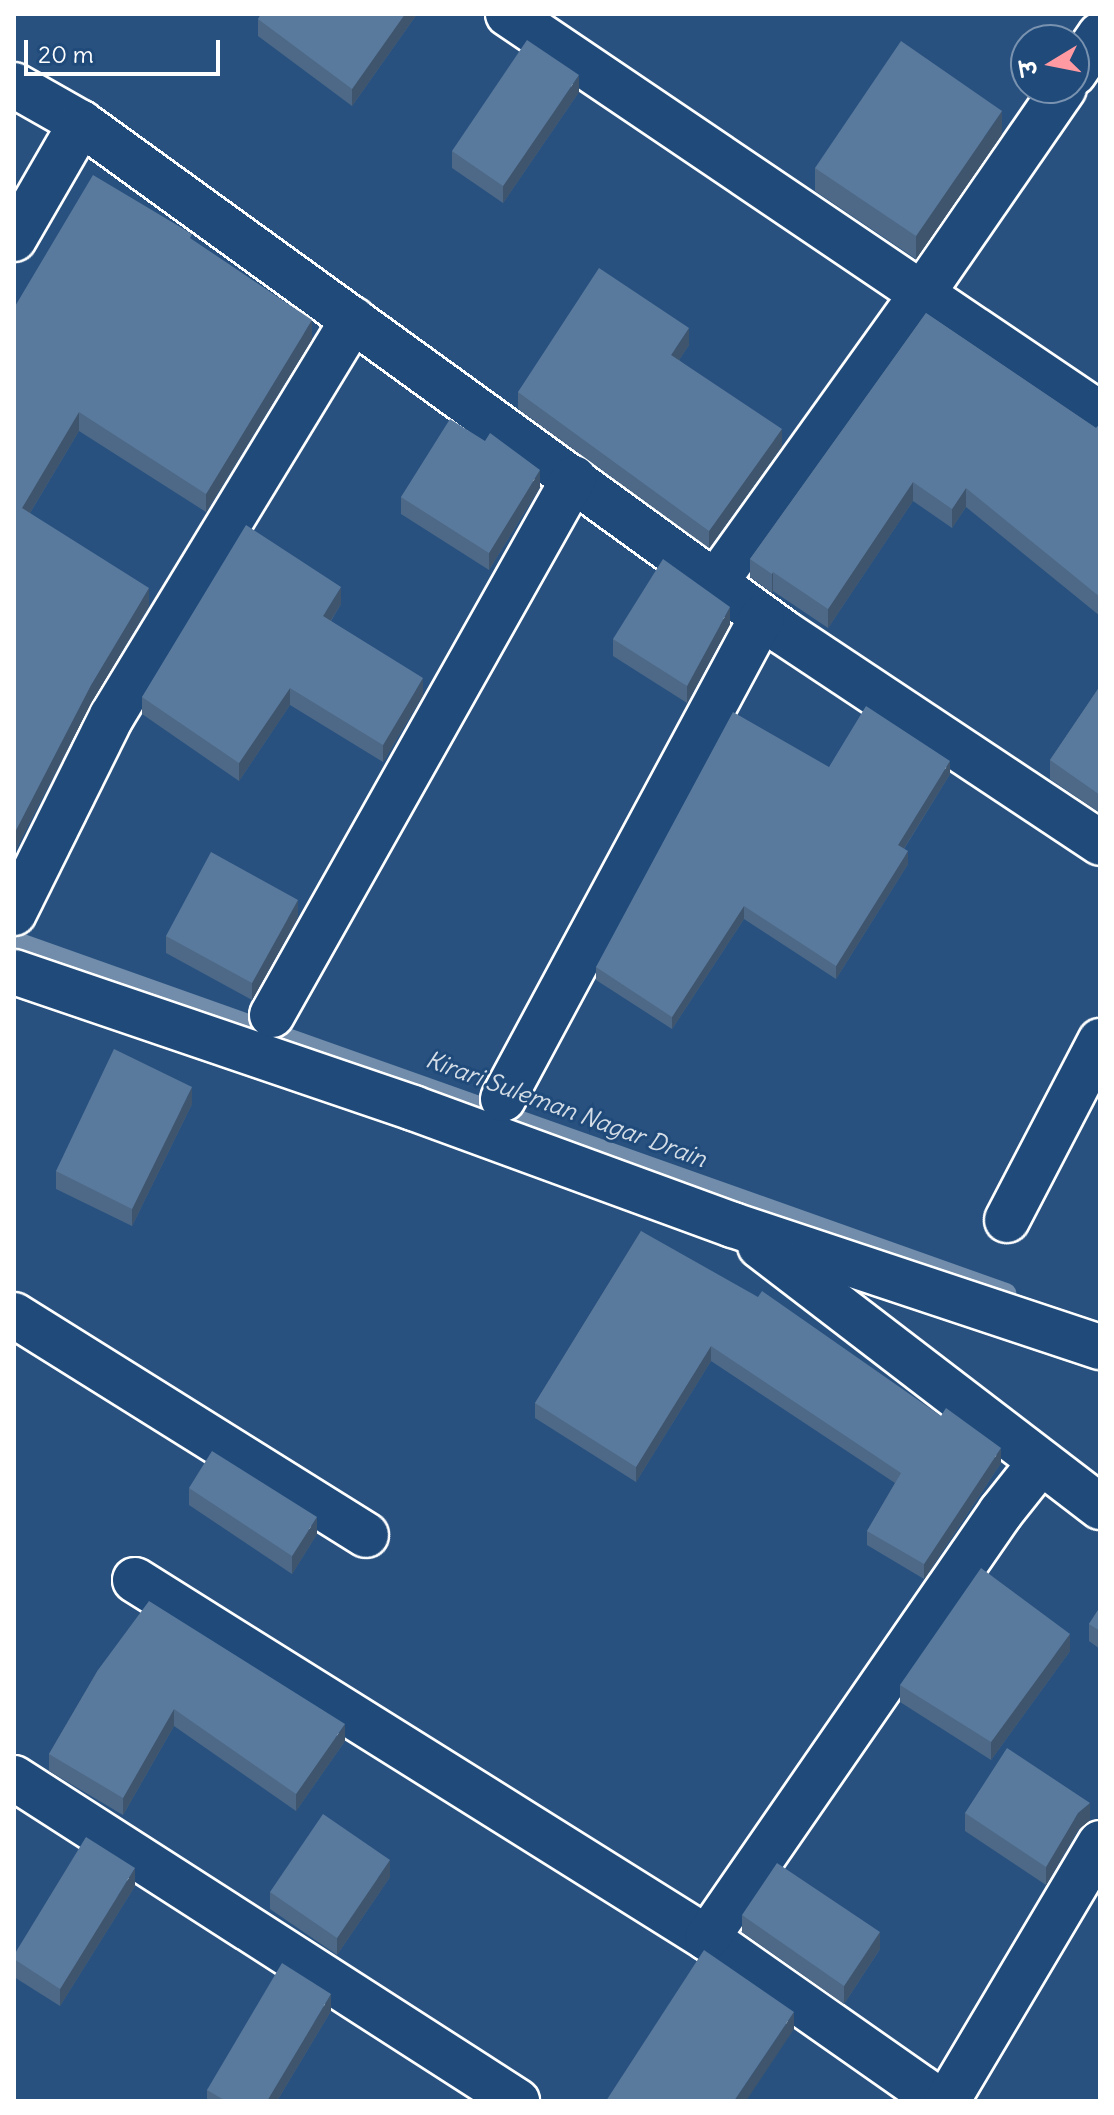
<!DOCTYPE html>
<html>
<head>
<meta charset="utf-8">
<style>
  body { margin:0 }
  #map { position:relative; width:1114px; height:2115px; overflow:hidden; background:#28517f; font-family:Delius,"Playpen Sans Deva",sans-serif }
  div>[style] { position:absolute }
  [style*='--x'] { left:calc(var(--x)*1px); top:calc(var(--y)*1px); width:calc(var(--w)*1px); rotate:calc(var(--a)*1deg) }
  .stream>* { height:20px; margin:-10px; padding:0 10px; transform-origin:10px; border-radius:10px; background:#718dab }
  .roads { filter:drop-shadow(2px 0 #fff) drop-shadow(-2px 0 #fff) drop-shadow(0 2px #fff) drop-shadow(0 -2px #fff) }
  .minor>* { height:44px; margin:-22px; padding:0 22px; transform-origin:22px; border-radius:22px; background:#1f4a7a }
  .wall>* { inset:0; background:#4d6987 }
  .shaded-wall>* { inset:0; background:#3f556e }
  .building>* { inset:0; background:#5a7a9d }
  span { translate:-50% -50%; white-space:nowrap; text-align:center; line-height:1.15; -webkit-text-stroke:6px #1f4a7a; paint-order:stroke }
  .water-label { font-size:24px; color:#d4dde6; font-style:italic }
  .frame { position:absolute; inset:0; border:16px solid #fff; pointer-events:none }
  .north { position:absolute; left:1010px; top:24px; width:80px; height:80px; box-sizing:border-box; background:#1f4a7a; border:2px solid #7992af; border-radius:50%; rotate:260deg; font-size:22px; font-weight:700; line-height:32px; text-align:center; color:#fff }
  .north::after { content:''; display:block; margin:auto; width:28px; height:36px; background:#ff9aa2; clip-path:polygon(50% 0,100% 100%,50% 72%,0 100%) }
  .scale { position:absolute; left:24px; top:40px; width:196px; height:36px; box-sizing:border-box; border:4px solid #fff; border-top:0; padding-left:10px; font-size:24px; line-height:28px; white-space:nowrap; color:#fff; -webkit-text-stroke:6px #1f4a7a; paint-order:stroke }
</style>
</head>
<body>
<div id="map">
  <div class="stream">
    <div style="--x:14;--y:941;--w:1053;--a:19.54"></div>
  </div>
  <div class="roads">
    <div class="minor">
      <div style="--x:508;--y:14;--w:714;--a:34.05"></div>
      <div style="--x:1074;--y:73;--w:46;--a:-55.6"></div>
      <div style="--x:14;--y:85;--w:77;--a:29.6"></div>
      <div style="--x:81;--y:123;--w:867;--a:35.94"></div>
      <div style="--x:783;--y:632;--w:381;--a:33.6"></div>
      <div style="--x:14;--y:239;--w:134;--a:-60"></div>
      <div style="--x:715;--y:583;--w:355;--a:-54.4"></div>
      <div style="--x:922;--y:294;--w:250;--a:-55.4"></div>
      <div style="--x:14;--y:913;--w:220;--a:-63.6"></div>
      <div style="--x:112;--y:716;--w:464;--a:-58.7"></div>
      <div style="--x:14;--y:972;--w:422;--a:18.8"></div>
      <div style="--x:413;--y:1108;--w:341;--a:20.1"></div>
      <div style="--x:733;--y:1225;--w:387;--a:18.4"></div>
      <div style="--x:272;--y:1015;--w:616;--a:-60.65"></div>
      <div style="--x:503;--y:1099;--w:547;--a:-61.75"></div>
      <div style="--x:1007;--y:1220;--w:202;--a:-62.5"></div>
      <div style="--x:760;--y:1246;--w:429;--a:37.5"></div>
      <div style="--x:14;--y:1315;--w:415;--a:32"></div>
      <div style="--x:135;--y:1580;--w:675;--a:32.04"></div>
      <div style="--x:707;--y:1938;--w:284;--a:35"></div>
      <div style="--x:14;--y:1778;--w:598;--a:32.71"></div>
      <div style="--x:707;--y:1938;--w:518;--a:-55.39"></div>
      <div style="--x:1001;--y:1512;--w:63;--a:-51.5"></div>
      <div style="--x:947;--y:2101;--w:300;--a:-59.3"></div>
    </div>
  </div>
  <div class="wall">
    <div style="clip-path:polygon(261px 14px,417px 14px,352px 106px,258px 36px,258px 19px)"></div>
    <div style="clip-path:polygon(579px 92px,503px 203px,452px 168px,452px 151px)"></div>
    <div style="clip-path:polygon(1002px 134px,916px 259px,815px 191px,815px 168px)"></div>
    <div style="clip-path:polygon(192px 240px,312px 339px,206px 512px,79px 431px,30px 513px,149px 606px,91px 703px,14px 853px,14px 308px)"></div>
    <div style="clip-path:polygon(926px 313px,1096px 428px,1100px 424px,1100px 616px,966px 507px,952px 528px,913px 501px,828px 628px,773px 591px,772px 593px,750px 577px,750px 559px)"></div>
    <div style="clip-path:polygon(689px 345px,679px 360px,782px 446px,709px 548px,518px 409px,518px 392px)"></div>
    <div style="clip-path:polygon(485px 441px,540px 487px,489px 570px,401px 514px,401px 497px)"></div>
    <div style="clip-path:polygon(341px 604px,331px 621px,423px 695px,383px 762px,290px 705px,239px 781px,142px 714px,142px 697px)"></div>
    <div style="clip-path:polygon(730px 624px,687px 703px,613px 656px,613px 639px)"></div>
    <div style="clip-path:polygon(1100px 686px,1100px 813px,1050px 779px,1050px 760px)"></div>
    <div style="clip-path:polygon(829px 767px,950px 774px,904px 849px,908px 864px,836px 979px,744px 919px,672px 1029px,596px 980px,596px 967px)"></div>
    <div style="clip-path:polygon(298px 917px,252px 1000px,166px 953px,166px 936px)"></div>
    <div style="clip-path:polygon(192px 1104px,132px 1226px,56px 1189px,56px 1171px)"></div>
    <div style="clip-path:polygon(641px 1231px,1001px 1463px,924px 1579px,867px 1545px,867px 1531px,895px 1483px,711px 1361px,636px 1482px,535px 1418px,535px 1403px)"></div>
    <div style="clip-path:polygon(189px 1488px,317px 1534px,292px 1574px,189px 1505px)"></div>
    <div style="clip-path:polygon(1100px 1607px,1100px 1649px,1089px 1641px,1089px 1624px)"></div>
    <div style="clip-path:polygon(1070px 1651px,991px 1760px,900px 1702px,900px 1685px)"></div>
    <div style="clip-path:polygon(98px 1670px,345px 1741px,296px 1811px,174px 1726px,123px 1815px,49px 1771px,49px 1754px)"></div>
    <div style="clip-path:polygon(965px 1813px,1090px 1820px,1078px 1830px,1046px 1885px,965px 1831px)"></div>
    <div style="clip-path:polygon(390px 1877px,337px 1955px,270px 1909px,270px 1892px)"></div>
    <div style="clip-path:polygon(135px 1886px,60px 2006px,14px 1977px,14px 1955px)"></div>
    <div style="clip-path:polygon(742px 1915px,880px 1949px,844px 2004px,742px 1932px)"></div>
    <div style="clip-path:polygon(331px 2011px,277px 2101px,207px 2101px,207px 2090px)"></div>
  </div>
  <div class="shaded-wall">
    <div style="clip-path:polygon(405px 14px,417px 14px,352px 106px,352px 89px)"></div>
    <div style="clip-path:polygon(579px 75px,579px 92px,503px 203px,503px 186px)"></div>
    <div style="clip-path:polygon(1002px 111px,1002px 134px,916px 259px,916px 236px)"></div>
    <div style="clip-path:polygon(312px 320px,312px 339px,206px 512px,206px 494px)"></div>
    <div style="clip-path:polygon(689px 328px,689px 345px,671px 372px,671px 355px)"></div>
    <div style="clip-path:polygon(79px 412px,79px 431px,22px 526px,22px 508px)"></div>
    <div style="clip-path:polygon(782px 429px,782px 446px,709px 548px,709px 531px)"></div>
    <div style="clip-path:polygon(540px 470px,540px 487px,489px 570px,489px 553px)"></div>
    <div style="clip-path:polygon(913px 482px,913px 501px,828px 628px,828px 609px)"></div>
    <div style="clip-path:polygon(966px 488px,966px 507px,952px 528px,952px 509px)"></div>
    <div style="clip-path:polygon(773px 572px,773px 591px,772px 593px,772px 574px)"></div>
    <div style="clip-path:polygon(341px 587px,341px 604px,323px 633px,323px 616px)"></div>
    <div style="clip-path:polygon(149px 588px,149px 606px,91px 703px,14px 853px,14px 834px,91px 685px)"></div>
    <div style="clip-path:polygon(730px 607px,730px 624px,687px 703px,687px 686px)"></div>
    <div style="clip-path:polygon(423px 678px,423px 695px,383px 762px,383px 745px)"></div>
    <div style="clip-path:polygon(290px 688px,290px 705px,239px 781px,239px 763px)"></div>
    <div style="clip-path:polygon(950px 761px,950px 774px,898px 858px,898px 845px)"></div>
    <div style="clip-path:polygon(908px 851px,908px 864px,836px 979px,836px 966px)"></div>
    <div style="clip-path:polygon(298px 900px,298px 917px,252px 1000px,252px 983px)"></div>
    <div style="clip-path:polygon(744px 906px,744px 919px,672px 1029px,672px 1017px)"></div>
    <div style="clip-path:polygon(192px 1087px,192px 1104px,132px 1226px,132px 1209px)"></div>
    <div style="clip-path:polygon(711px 1346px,711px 1361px,636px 1482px,636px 1467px)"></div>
    <div style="clip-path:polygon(1001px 1448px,1001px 1463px,924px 1579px,924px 1564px)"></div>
    <div style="clip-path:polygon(317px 1517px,317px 1534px,292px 1574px,292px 1556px)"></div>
    <div style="clip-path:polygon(1070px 1634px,1070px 1651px,991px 1760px,991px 1742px)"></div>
    <div style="clip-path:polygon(174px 1709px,174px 1726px,123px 1815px,123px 1798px)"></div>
    <div style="clip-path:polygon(345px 1724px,345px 1741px,296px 1811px,296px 1794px)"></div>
    <div style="clip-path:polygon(1090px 1803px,1090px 1820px,1078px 1830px,1046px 1885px,1046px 1867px,1078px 1813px)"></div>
    <div style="clip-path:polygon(390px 1860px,390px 1877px,337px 1955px,337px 1938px)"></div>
    <div style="clip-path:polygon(135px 1868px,135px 1886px,60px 2006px,60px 1989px)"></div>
    <div style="clip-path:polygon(880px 1932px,880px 1949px,844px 2004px,844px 1986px)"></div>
    <div style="clip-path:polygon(331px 1994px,331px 2011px,277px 2101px,267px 2101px)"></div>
    <div style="clip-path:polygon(794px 2012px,794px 2029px,746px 2101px,734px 2101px)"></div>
  </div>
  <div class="building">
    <div style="clip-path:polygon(261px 14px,405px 14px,352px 89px,258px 19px)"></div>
    <div style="clip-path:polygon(527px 40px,579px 75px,503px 186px,452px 151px)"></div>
    <div style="clip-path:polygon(901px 41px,1002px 111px,916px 236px,815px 168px)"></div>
    <div style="clip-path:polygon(93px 175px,192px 234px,190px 238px,312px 320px,206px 494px,79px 412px,22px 508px,149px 588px,91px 685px,14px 834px,14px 308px)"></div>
    <div style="clip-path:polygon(599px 268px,689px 328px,671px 355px,782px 429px,709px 531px,518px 392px)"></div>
    <div style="clip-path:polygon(926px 313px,1096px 428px,1100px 424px,1100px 597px,966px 488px,952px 509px,913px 482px,828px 609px,773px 572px,772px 574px,750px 559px)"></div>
    <div style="clip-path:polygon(450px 419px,485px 441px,490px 433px,540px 470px,489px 553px,401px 497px)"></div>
    <div style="clip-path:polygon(246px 525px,341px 587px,323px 616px,423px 678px,383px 745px,290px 688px,239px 763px,142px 697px)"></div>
    <div style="clip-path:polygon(663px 559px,730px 607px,687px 686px,613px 639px)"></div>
    <div style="clip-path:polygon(1100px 686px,1100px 795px,1050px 760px)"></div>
    <div style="clip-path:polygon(866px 706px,950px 761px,898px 845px,908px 851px,836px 966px,744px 906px,672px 1017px,596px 967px,733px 712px,829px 767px)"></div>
    <div style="clip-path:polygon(211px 852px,298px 900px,252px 983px,166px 936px)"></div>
    <div style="clip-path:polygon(114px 1049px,192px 1087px,132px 1209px,56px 1171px)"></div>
    <div style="clip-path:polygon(641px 1231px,758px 1297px,762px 1291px,941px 1416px,946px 1408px,1001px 1448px,924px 1564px,867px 1531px,901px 1473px,711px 1346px,636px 1467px,535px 1403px)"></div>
    <div style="clip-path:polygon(212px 1451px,317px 1517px,292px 1556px,189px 1488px)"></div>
    <div style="clip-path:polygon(981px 1568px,1070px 1634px,991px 1742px,900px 1685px)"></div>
    <div style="clip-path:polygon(149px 1601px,345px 1724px,296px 1794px,174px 1709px,123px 1798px,49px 1754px,98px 1670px)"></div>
    <div style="clip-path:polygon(1100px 1607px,1100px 1631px,1089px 1624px)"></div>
    <div style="clip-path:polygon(1007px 1748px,1090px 1803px,1078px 1813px,1046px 1867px,965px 1813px)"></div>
    <div style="clip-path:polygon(323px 1814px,390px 1860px,337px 1938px,270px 1892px)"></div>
    <div style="clip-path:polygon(86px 1837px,135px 1868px,60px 1989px,14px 1959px,14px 1955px)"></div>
    <div style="clip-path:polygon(777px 1863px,880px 1932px,844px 1986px,742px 1915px)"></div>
    <div style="clip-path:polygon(704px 1950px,794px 2012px,734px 2101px,606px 2101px)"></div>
    <div style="clip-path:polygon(282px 1963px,331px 1994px,267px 2101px,226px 2101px,207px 2090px)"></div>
  </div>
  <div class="water-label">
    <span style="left:566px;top:1109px;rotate:20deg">Kirari Suleman Nagar Drain</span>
  </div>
  <div class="frame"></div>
  <div class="north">उ</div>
  <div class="scale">20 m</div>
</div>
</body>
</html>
